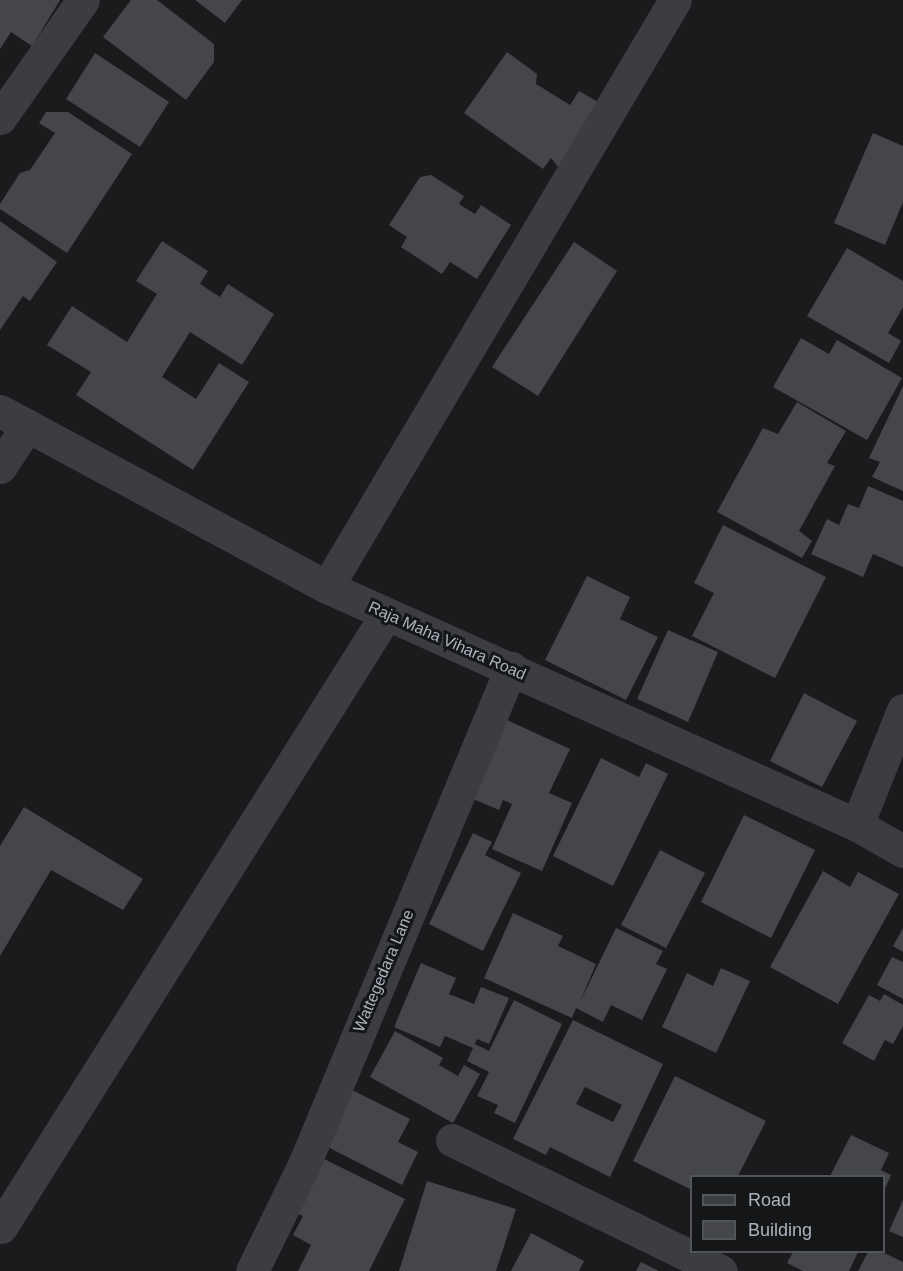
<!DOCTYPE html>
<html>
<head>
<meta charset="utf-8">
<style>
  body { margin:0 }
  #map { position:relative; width:903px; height:1271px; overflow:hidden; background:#1b1b1d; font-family:Arial,sans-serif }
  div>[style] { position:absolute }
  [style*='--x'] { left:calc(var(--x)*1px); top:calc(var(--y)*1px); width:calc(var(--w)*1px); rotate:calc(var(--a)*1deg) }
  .building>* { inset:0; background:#44464a }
  .minor>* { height:33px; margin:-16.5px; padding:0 16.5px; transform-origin:16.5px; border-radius:16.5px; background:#3b3d43 }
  span { translate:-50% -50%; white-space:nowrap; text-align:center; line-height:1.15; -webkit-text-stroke:6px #151618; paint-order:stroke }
  .street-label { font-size:16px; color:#acb2bd }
  .legend { position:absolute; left:690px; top:1175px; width:195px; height:78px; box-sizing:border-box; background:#151618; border:2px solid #51545a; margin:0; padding:8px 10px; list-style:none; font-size:18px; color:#acb2bd }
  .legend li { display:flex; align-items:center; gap:12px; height:30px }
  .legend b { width:30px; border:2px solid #51545a }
</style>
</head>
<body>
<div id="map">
  <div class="building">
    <div style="clip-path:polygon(0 0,60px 0,32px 46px,11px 32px,0 49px)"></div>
    <div style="clip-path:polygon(131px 0,157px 0,214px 44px,214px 62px,186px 100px,103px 37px)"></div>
    <div style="clip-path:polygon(195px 0,242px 0,225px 23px)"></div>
    <div style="clip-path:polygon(507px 52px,537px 74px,536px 84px,570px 105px,579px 91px,598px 102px,559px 168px,551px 158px,543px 169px,464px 113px)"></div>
    <div style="clip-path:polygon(95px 53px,169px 102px,140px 147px,66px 99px)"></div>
    <div style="clip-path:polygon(46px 112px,68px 112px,132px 154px,67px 253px,0 209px,0 204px,20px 173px,30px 170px,55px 133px,39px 123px)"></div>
    <div style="clip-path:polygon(873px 133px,903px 146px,903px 202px,885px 245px,834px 223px)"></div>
    <div style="clip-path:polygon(431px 175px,464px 196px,459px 204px,475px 214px,481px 205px,511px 225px,477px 279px,450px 262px,442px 274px,401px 247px,407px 237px,389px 225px,420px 177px)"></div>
    <div style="clip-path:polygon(0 221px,57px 262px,30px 301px,23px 296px,0 330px)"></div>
    <div style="clip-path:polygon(162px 241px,208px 271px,200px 284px,220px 297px,228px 284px,274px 314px,242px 365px,190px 332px,162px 377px,196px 399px,219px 363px,249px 382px,193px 470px,76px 395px,91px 372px,47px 345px,72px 306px,127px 342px,157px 294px,136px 281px)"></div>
    <div style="clip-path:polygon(574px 242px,617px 271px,538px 396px,492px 367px)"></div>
    <div style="clip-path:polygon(847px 248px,903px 281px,903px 307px,888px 333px,901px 341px,889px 363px,807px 316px)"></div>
    <div style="clip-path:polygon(801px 338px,829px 354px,837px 340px,902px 378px,867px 440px,773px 387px)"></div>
    <div style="clip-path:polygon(903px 386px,903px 491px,872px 477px,880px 462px,869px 458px)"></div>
    <div style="clip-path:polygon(797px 402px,846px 431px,827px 463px,835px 466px,799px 531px,812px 541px,802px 558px,717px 512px,763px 428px,778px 434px)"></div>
    <div style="clip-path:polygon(868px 486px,903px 501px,903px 567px,873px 554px,863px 577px,811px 554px,827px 519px,839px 525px,848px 504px,859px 508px)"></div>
    <div style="clip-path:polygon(723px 525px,826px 577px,775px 678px,692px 636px,714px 593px,694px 583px)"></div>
    <div style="clip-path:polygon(587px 576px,630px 597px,620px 619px,658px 637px,626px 700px,545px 660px)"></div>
    <div style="clip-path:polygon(668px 630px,718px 652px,688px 722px,637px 699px)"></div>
    <div style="clip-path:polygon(804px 693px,857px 721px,822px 787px,770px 761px)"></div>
    <div style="clip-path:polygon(507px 720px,570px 749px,549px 793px,572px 803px,542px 871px,492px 849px,512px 804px,503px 800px,499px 810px,471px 798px)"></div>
    <div style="clip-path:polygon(601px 758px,639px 777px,646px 763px,668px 774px,613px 886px,553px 856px)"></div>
    <div style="clip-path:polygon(24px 807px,143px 879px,123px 910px,51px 870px,0 956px,0 846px)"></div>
    <div style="clip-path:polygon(744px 815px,815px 850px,771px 938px,701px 902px)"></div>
    <div style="clip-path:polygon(473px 833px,492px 842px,485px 855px,521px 873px,483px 951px,429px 924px)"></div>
    <div style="clip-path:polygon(660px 850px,705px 873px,666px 948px,621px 925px)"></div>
    <div style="clip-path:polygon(823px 871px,850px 887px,858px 872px,899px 894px,838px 1004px,770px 967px)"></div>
    <div style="clip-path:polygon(513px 913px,563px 936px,558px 946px,596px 964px,579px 1004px,616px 928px,663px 951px,656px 964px,667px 969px,642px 1020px,611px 1005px,603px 1022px,576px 1008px,572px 1018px,484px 978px)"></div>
    <div style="clip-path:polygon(903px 928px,903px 952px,893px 946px)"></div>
    <div style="clip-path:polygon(892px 957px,903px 962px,903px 999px,877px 985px)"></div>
    <div style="clip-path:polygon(421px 963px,456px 978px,449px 994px,474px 1004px,481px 987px,509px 998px,489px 1044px,477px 1039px,475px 1044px,489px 1051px,514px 1000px,562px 1024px,515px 1123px,494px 1113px,498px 1105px,477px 1096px,489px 1072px,467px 1061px,473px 1048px,445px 1036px,440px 1047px,394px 1027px)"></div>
    <div style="clip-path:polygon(721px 968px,750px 981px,716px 1053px,662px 1027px,687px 973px,713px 986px)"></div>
    <div style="clip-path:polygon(884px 994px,903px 1005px,903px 1026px,893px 1044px,885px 1040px,874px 1061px,842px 1043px,869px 995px,880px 1001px)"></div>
    <div style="clip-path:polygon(evenodd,573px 1020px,663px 1064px,610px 1177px,550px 1147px,546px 1155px,513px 1139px,573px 1020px,585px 1087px,622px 1105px,613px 1122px,576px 1104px,585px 1087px)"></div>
    <div style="clip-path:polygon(395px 1031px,443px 1058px,439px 1065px,458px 1076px,464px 1065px,480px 1074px,453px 1123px,370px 1077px)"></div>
    <div style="clip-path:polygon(675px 1076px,766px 1121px,738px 1176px,692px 1176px,692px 1190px,633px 1161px)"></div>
    <div style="clip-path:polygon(350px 1089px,410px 1119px,398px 1142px,418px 1152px,402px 1185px,322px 1144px)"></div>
    <div style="clip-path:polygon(851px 1135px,889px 1153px,881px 1170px,891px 1175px,884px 1191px,884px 1176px,830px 1176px)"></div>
    <div style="clip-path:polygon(320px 1157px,405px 1199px,369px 1271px,298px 1271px,311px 1245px,293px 1235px,303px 1216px,292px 1211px)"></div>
    <div style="clip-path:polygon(427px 1181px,516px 1209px,496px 1271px,399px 1271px)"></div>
    <div style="clip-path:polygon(903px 1200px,903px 1237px,889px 1231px)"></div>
    <div style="clip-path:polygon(531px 1233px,584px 1261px,579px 1271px,511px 1271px)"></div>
    <div style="clip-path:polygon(793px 1252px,858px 1252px,849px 1271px,803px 1271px,787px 1263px)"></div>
    <div style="clip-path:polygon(868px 1252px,882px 1252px,903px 1262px,903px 1271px,858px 1271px)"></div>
    <div style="clip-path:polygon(641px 1262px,659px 1271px,636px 1271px)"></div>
  </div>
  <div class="minor">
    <div style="--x:0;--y:118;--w:144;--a:-54.9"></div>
    <div style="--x:0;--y:411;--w:371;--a:28.3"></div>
    <div style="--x:327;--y:587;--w:581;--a:24.18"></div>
    <div style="--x:857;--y:825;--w:53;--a:29.5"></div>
    <div style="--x:0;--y:467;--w:50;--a:-56.3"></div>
    <div style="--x:327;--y:587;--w:682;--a:-59.34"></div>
    <div style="--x:857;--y:825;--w:124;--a:-68.2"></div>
    <div style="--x:452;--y:1140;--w:299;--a:26"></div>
    <div style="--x:1;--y:1227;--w:723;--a:-57.83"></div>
    <div style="--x:252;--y:1271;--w:116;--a:-63.9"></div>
    <div style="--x:303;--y:1167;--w:541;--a:-67.37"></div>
  </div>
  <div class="street-label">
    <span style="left:447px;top:641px;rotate:24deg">Raja Maha Vihara Road</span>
    <span style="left:384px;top:971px;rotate:-67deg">Wattegedara Lane</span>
  </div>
  <ul class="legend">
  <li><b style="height:8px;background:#3b3d43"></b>Road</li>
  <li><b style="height:16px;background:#44464a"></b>Building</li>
  </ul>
</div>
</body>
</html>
